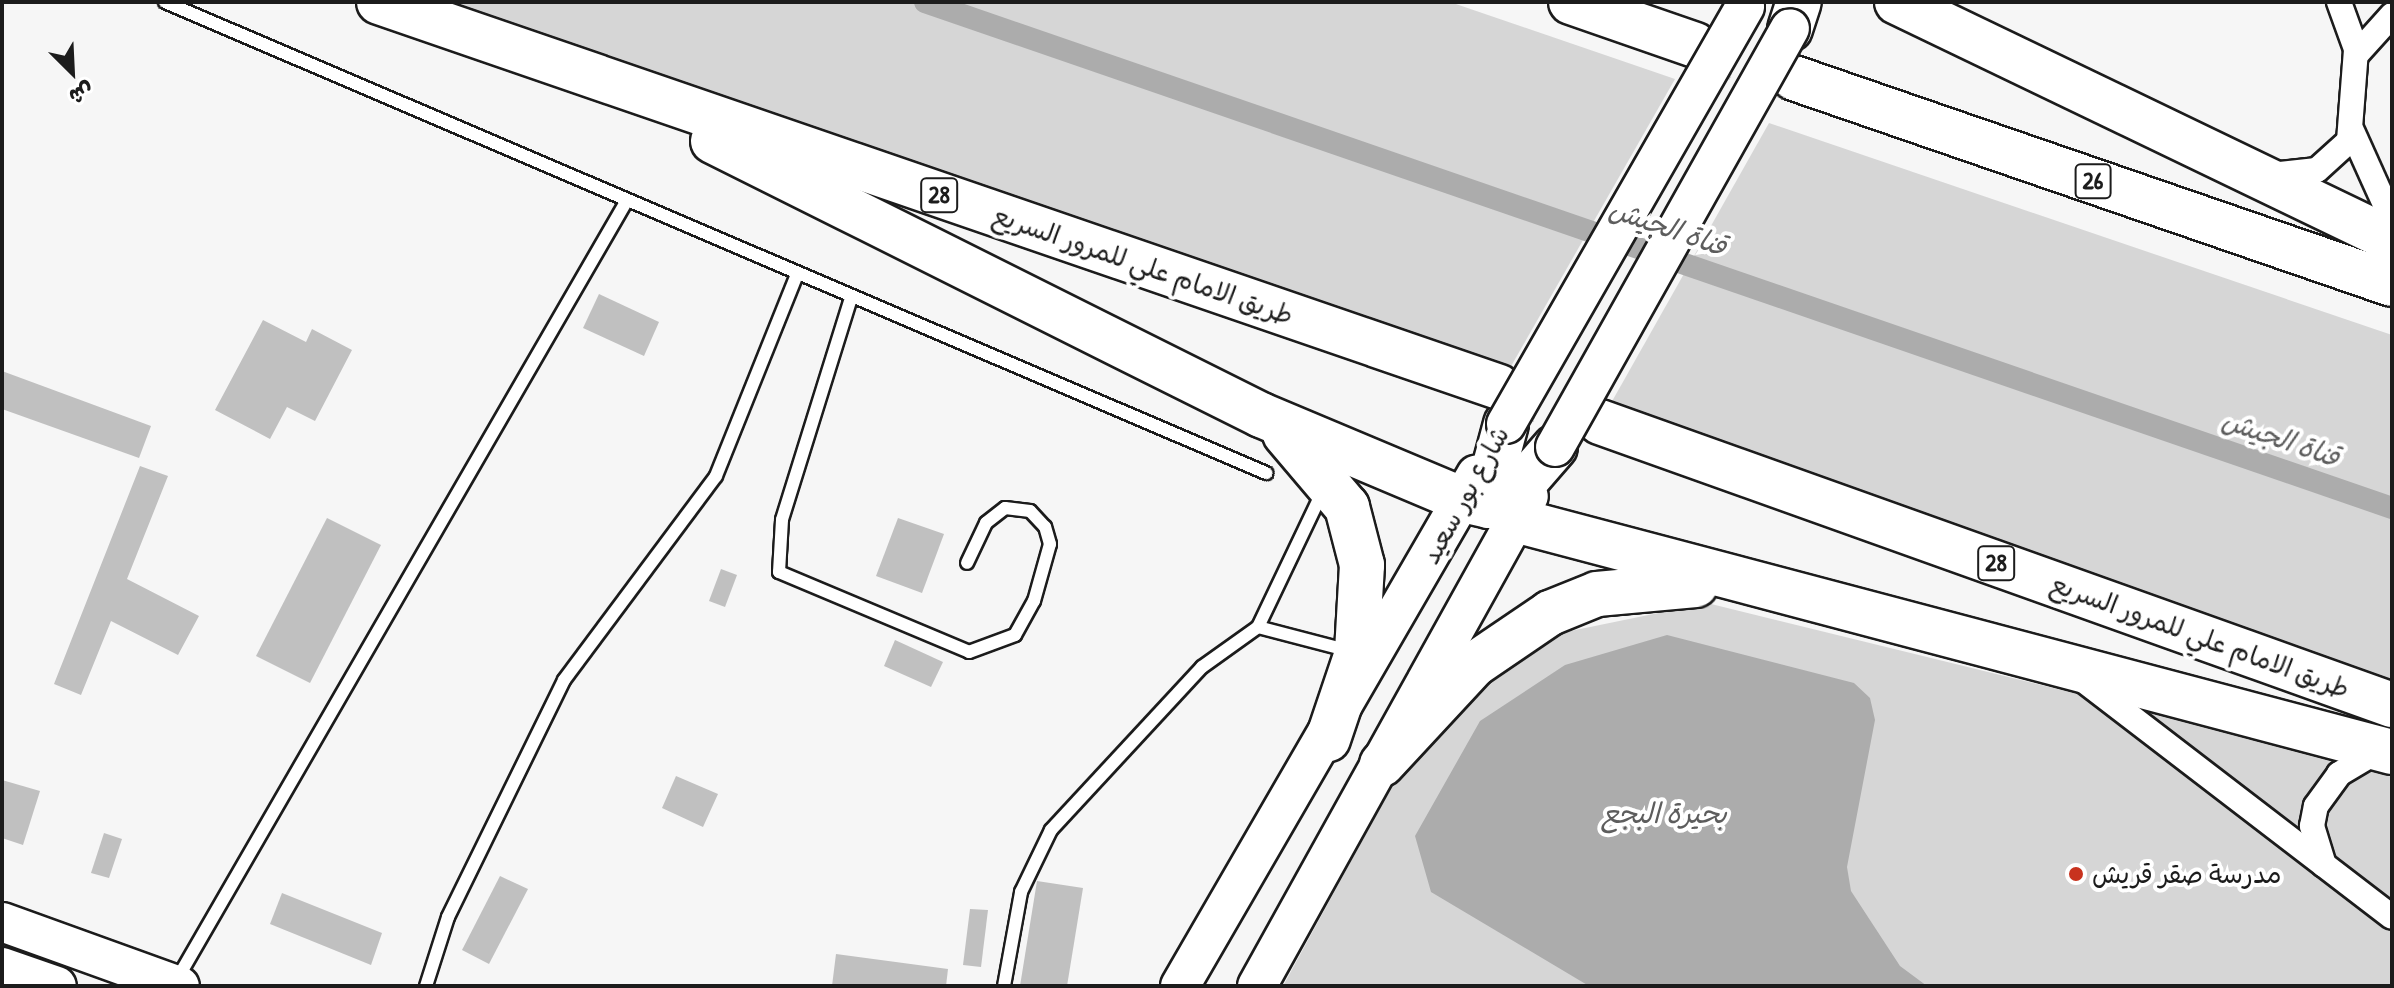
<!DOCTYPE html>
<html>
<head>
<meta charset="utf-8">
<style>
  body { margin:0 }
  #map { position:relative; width:2394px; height:988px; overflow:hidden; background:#f6f6f6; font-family:"Patrick Hand","Playpen Sans Arabic",sans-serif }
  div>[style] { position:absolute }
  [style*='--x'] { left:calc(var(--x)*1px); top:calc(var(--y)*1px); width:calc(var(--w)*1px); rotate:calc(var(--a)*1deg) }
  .green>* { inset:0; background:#d6d6d6 }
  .water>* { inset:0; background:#acacac }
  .canal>* { height:22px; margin:-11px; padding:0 11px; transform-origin:11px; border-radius:11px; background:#acacac }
  .building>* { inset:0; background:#c0c0c0 }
  .motorway-tunnel>* { height:44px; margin-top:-22px; transform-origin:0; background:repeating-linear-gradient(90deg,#d5d5d5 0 44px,transparent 0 66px) }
  .roads { filter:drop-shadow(2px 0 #1c1c1c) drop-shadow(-2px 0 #1c1c1c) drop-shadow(0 2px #1c1c1c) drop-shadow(0 -2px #1c1c1c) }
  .service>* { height:12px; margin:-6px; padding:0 6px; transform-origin:6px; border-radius:6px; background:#fff }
  .minor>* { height:24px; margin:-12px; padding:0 12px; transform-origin:12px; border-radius:12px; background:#fff }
  .primary>* { height:38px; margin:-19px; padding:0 19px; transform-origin:19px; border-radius:19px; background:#fff }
  .motorway>* { height:44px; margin:-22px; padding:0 22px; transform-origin:22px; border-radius:22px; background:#fff }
  .bridges { filter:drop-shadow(2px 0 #1c1c1c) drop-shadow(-2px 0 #1c1c1c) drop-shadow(0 2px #1c1c1c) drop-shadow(0 -2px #1c1c1c) }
  .primary-bridge>* { height:38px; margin:-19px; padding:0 19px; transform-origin:19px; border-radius:19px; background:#fff }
  .dots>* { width:22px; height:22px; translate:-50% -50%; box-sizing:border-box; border:4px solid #fff; border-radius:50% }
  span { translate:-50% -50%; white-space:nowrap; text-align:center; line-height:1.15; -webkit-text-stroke:8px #fff; paint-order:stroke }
  .shield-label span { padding:2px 6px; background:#fff; border:2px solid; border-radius:6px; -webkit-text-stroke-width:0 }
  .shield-label { font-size:24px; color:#1c1c1c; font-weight:700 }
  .street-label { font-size:26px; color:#1c1c1c }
  .poi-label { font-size:26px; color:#1c1c1c }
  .left { translate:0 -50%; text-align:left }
  .water-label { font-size:28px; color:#5d5d5d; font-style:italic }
  .frame { position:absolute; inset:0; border:4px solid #1c1c1c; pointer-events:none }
  .north { position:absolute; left:32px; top:32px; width:80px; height:80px; -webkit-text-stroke:6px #fff; paint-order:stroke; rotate:156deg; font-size:22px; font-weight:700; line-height:32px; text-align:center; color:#1c1c1c }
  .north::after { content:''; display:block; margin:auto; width:28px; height:36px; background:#1c1c1c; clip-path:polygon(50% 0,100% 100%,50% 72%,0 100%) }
</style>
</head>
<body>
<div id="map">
  <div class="green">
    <div style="clip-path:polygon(419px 2px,1450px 2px,1675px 79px,1506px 375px)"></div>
    <div style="clip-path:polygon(1769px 123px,2392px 335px,2392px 682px,1606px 412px)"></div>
    <div style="clip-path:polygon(1707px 603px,2392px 771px,2392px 986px,1283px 986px,1423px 729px,1551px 635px)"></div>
  </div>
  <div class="water">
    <div style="clip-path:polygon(1667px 635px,1854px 683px,1870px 698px,1875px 720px,1847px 867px,1851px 891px,1900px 966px,1927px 986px,1589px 986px,1431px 892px,1415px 836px,1480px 721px,1565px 665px)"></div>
  </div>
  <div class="canal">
    <div style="--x:925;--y:2;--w:1552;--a:19.03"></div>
  </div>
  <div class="building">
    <div style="clip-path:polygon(599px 294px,659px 322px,644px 356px,583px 328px)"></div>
    <div style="clip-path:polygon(263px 320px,306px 342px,312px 329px,352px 350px,315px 421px,287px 407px,270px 439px,215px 410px)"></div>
    <div style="clip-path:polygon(2px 371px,151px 426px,139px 458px,2px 409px)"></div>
    <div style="clip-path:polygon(140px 466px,168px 476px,127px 579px,199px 616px,178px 655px,111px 621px,81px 695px,54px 684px)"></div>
    <div style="clip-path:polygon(327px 518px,381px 545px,310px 683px,256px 656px)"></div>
    <div style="clip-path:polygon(898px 518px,944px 534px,922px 593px,876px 576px)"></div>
    <div style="clip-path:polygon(721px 569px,737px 575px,725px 607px,709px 601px)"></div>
    <div style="clip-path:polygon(895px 640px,943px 662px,931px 687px,884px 666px)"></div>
    <div style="clip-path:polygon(676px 776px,718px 794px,703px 827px,662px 808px)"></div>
    <div style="clip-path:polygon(2px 780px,40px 791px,23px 845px,2px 838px)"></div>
    <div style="clip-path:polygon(104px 833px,122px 839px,109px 878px,91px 873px)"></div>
    <div style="clip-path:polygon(500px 876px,528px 889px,489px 964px,462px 950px)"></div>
    <div style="clip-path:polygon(1037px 881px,1083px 888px,1067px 986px,1020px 986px)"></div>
    <div style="clip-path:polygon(282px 893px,382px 933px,371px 965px,270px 924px)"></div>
    <div style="clip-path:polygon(970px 909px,988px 910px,981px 967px,963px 965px)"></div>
    <div style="clip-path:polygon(836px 954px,948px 969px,946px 986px,832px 986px)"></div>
  </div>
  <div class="motorway-tunnel">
    <div style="--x:1695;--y:45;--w:104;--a:18.4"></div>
    <div style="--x:1499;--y:387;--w:107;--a:19.1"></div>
  </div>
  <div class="roads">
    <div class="service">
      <div style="--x:165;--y:2;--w:1198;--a:23.16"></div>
      <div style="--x:851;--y:298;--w:232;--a:107.3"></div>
      <div style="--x:782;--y:520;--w:52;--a:93.3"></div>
      <div style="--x:779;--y:572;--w:206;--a:22.8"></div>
      <div style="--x:969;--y:652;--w:49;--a:-20.3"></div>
      <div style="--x:1015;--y:635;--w:39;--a:-61"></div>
      <div style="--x:1034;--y:601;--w:59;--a:-74.3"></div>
      <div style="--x:1050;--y:544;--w:18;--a:-106"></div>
      <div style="--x:1045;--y:527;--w:22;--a:-133"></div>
      <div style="--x:1030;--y:511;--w:25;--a:-173"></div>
      <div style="--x:1005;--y:508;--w:24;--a:142"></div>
      <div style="--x:986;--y:523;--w:44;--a:115.4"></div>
      <div style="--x:1258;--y:627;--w:95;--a:14.6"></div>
      <div style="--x:176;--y:981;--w:900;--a:-59.99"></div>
      <div style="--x:426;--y:986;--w:72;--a:-72.3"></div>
      <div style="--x:448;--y:917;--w:264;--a:-63.9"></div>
      <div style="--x:564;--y:680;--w:254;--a:-53.3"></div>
      <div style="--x:716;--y:476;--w:217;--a:-68.1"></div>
      <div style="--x:1004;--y:986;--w:96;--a:-79.7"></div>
      <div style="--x:1021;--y:892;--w:69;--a:-64.2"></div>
      <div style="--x:1051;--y:830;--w:222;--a:-47.2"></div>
      <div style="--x:1202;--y:667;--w:69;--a:-35.5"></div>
      <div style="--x:1258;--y:627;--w:148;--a:-64.5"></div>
    </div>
    <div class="minor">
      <div style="--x:2356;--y:55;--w:54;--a:-48"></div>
      <div style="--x:2352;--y:131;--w:98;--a:65.8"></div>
      <div style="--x:2271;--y:175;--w:46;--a:-6.2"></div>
      <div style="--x:2317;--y:170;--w:43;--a:-42.2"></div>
      <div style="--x:2349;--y:141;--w:92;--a:-85.6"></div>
      <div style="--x:2356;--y:49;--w:50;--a:-109.9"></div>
      <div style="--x:2083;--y:680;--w:389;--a:37.5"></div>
      <div style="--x:2324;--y:865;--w:41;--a:-107.1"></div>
      <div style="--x:2312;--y:826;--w:20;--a:-79"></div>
      <div style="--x:2316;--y:806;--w:39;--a:-54"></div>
      <div style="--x:2339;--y:774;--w:49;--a:-30.8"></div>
    </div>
    <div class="primary">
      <div style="--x:2;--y:922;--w:189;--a:19.8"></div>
      <div style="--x:2;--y:967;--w:58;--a:19.1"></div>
      <div style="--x:1180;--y:986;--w:591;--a:-59.92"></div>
      <div style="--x:1257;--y:986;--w:560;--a:-60.97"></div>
    </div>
    <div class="motorway">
      <div style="--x:379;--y:2;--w:1184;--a:18.97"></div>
      <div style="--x:1571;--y:2;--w:131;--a:19.1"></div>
      <div style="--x:1897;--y:2;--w:549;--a:25.68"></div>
      <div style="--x:1790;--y:29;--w:28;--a:-72"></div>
      <div style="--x:1794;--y:78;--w:632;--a:19.01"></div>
      <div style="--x:713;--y:141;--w:613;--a:26.57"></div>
      <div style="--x:1261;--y:415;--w:219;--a:22.8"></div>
      <div style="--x:1463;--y:500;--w:27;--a:13"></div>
      <div style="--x:1489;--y:506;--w:21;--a:-17"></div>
      <div style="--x:1509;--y:500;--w:70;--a:-49"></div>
      <div style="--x:1600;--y:422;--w:841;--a:19.66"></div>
      <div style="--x:1506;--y:424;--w:58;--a:105"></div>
      <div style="--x:1491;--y:480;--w:25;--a:79"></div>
      <div style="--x:1496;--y:505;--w:24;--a:38"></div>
      <div style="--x:1515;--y:520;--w:907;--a:14.82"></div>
      <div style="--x:1285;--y:434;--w:96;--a:49.7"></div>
      <div style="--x:1347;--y:507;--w:60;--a:75.5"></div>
      <div style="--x:1362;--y:565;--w:88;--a:93.3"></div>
      <div style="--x:1357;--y:653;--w:91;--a:108.6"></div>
      <div style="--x:1382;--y:764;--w:137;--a:-47.1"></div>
      <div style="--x:1475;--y:664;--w:91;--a:-34.2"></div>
      <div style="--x:1550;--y:613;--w:51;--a:-22"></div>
      <div style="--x:1597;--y:594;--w:99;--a:-5.2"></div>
    </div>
  </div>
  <div class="bridges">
    <div class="primary-bridge">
      <div style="--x:1506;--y:424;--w:481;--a:-60.2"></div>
      <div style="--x:1555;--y:447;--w:480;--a:-60.7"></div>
    </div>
  </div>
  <div class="dots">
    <div style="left:2076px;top:874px;background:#c8321e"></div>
  </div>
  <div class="shield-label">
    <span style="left:2093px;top:181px">26</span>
    <span style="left:939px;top:195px">28</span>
    <span style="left:1996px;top:563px">28</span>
  </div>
  <div class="street-label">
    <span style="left:1143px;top:265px;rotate:19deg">طريق الامام علي للمرور السريع</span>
    <span style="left:1465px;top:495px;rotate:-61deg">شارع بور سعيد</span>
    <span style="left:2200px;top:636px;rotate:20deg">طريق الامام علي للمرور السريع</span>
  </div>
  <div class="poi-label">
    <span class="left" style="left:2092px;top:874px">مدرسة صقر قريش</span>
  </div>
  <div class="water-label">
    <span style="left:1668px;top:227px;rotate:19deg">قناة الجيش</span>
    <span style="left:2281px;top:438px;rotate:19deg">قناة الجيش</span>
    <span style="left:1664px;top:813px">بحيرة البجع</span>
  </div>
  <div class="frame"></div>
  <div class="north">ش</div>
</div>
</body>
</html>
